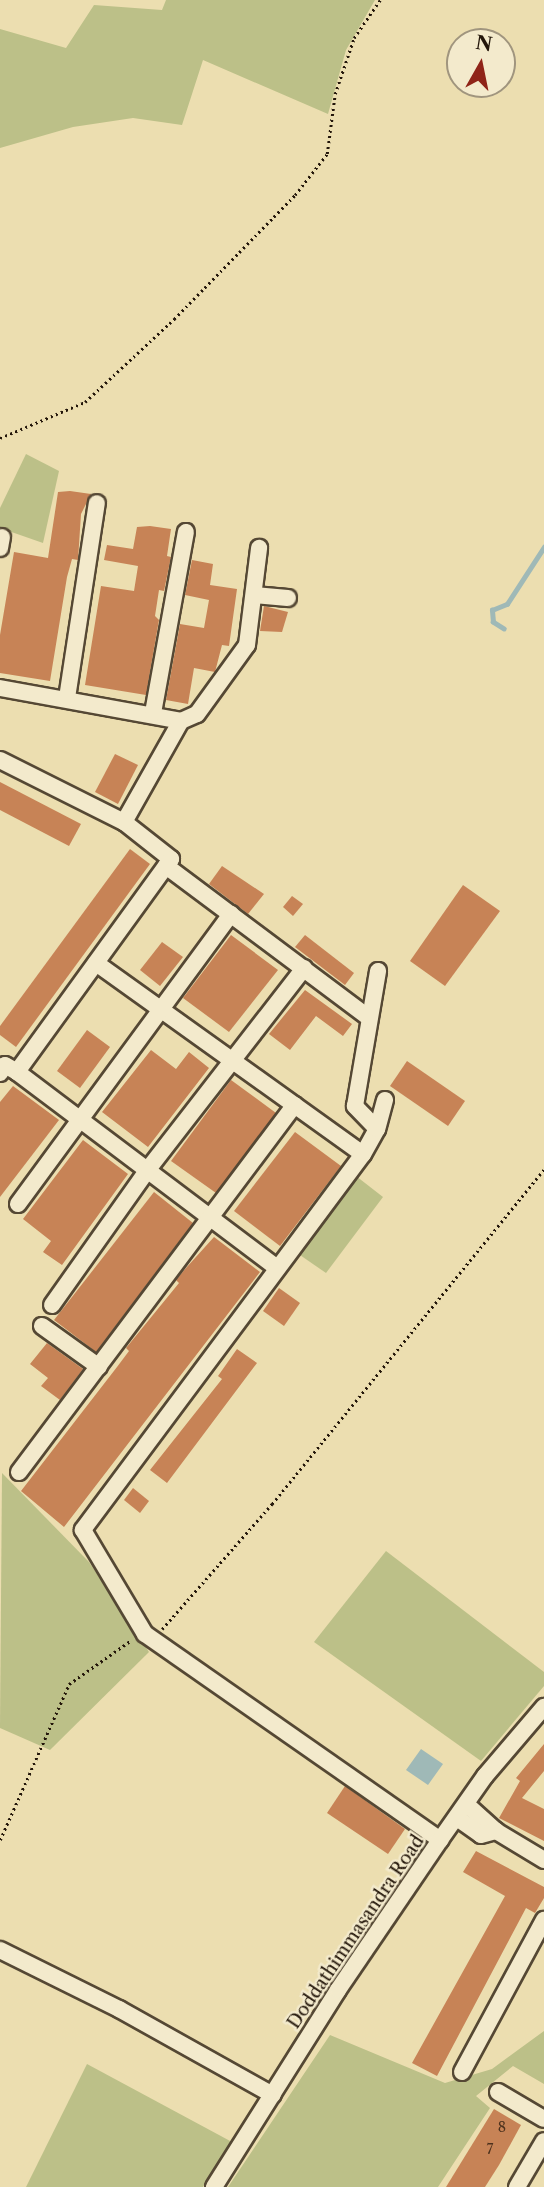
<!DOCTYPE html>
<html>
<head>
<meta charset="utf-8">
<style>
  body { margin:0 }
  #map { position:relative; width:544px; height:2187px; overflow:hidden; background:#ecdeb0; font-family:"Libre Caslon Text",serif }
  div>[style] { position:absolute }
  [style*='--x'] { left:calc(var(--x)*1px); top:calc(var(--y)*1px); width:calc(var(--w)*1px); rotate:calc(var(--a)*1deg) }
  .green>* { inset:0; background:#bcc088 }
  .water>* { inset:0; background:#9fb9b7 }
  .stream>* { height:4.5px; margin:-2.25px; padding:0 2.25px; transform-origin:2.25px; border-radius:2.25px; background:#9fb9b7 }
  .building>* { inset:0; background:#c78356 }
  .path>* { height:2.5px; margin-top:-1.25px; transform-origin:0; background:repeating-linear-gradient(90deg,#23160a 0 2px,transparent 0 5.5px) }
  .roads { filter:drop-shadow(2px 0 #554834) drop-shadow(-2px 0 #554834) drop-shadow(0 2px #554834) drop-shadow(0 -2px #554834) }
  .minor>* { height:16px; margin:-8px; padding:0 8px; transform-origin:8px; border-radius:8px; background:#f3eacc }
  span { translate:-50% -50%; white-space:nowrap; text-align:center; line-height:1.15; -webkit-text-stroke:5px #f3eacc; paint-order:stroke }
  .number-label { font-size:14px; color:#4c311d }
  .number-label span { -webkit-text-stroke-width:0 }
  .street-label { font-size:18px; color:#23160a }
  .north { position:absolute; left:446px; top:28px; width:70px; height:70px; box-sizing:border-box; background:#f3eacc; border:2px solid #a0957e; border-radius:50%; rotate:9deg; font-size:19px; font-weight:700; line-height:28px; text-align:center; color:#23160a }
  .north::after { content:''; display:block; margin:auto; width:24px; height:32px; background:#8f2418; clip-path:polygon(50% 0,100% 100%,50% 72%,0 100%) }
</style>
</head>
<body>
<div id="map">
  <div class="green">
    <div style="clip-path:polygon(166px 0,375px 0,346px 50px,328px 114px,203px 60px,182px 125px,133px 118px,73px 127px,0 148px,0 29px,66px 48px,94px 5px,162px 10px)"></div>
    <div style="clip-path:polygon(26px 454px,59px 471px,43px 543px,0 528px,0 508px)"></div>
    <div style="clip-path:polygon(356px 1176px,383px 1197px,326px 1273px,297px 1253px)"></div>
    <div style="clip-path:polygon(2px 1473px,89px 1562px,149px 1652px,50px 1750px,0 1728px)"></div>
    <div style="clip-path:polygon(386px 1551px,544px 1672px,544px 1686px,481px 1761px,314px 1642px)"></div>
    <div style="clip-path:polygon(544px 2031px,544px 2084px,513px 2066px,476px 2096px,490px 2108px,438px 2187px,228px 2187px,330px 2035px,445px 2083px,492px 2069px)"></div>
    <div style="clip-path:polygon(87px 2064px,232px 2142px,203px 2187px,26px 2187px)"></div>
  </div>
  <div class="water">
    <div style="clip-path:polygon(421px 1749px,443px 1764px,428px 1785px,406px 1770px)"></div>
  </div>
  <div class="stream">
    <div style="--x:504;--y:629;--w:13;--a:-148"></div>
    <div style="--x:493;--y:622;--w:12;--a:-95"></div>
    <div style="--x:492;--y:610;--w:16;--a:-22"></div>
    <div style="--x:507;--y:604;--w:68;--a:-57"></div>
  </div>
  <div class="building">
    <div style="clip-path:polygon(70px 491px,91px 494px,81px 514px,78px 560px,72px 559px,67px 577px,50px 681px,0 673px,0 635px,14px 552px,48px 558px,58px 492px)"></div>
    <div style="clip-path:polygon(150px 526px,171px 529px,167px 556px,171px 557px,164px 591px,159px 590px,155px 616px,159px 620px,146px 695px,85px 685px,101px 586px,134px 591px,138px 566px,104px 560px,107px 545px,133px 549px,137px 527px)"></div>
    <div style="clip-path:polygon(192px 560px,213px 564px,210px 585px,237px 589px,229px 646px,222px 645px,215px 672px,194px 668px,188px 704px,166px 700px,180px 624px,204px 628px,209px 600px,185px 595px)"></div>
    <div style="clip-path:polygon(264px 606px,288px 612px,282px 632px,260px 631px)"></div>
    <div style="clip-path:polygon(115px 754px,138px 765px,118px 804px,95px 792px)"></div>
    <div style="clip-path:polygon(0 782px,81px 824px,69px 846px,0 810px)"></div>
    <div style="clip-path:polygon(130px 849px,150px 864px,16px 1047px,0 1035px,0 1026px)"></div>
    <div style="clip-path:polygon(222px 866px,264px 894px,248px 914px,209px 884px)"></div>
    <div style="clip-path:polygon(463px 885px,500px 911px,445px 986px,410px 961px)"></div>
    <div style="clip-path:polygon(292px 896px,303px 904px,293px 916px,283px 907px)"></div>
    <div style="clip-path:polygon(231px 935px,278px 970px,229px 1032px,183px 998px)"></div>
    <div style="clip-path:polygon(305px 935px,354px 973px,345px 985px,295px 947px)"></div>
    <div style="clip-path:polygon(162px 942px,183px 957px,160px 986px,140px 970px)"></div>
    <div style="clip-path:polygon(305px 990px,352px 1024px,343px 1036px,316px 1016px,290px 1050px,269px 1034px)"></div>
    <div style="clip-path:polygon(87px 1030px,110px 1047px,80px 1088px,57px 1071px)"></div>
    <div style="clip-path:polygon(151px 1050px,176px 1069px,189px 1052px,209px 1068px,148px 1147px,102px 1112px)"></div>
    <div style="clip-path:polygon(407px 1061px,465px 1101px,448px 1126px,390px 1086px)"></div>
    <div style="clip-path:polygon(231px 1080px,276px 1113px,216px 1193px,171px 1161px)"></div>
    <div style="clip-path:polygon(13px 1086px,59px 1120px,0 1197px,0 1102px)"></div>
    <div style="clip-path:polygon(295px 1132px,341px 1166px,280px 1246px,234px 1211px)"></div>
    <div style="clip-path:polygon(83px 1140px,128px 1174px,62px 1265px,43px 1252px,51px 1241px,23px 1219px)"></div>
    <div style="clip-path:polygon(154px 1192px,193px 1223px,96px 1352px,54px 1320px)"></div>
    <div style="clip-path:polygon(214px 1237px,260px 1272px,64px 1527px,21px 1491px,117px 1367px,129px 1351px,126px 1348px,179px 1283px,176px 1280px,186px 1268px)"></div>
    <div style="clip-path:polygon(279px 1288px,300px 1303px,284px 1326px,263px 1311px)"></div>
    <div style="clip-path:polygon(47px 1343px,83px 1369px,60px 1400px,41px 1386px,48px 1378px,30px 1364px)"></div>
    <div style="clip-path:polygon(237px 1349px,257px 1363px,167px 1483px,150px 1470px,222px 1379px,218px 1376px)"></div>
    <div style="clip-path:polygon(133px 1488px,149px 1501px,140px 1513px,124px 1500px)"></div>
    <div style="clip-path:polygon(544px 1744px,544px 1771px,522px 1798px,544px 1809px,544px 1841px,499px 1818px,520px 1781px,516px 1778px)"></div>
    <div style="clip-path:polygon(345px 1786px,405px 1829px,388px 1854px,327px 1813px)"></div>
    <div style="clip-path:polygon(476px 1851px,544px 1887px,544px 1898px,535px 1913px,526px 1908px,437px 2076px,412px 2063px,505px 1896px,463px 1872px)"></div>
    <div style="clip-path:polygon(494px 2109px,521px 2125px,499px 2165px,485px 2187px,446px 2187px)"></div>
  </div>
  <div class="path">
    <div style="--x:0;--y:438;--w:92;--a:-23"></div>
    <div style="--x:85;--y:402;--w:122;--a:-43"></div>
    <div style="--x:174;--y:319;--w:173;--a:-45.7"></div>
    <div style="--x:295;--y:195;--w:52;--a:-52"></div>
    <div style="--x:327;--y:154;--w:61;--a:-82.4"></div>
    <div style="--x:335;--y:94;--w:59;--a:-71.3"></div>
    <div style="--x:354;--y:38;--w:46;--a:-55.6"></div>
    <div style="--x:162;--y:1629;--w:167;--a:-48.7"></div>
    <div style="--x:272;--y:1504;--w:432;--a:-50.9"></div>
    <div style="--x:0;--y:1840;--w:171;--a:-66.1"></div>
    <div style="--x:69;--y:1684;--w:75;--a:-35.2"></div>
  </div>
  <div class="roads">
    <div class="minor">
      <div style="--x:0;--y:548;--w:11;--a:-80"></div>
      <div style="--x:254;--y:595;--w:34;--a:5"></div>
      <div style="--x:0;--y:688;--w:184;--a:10.3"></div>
      <div style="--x:67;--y:698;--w:197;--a:-81.3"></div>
      <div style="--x:153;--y:713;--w:184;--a:-79.7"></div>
      <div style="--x:0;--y:760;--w:139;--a:26.6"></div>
      <div style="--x:124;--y:822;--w:60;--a:38.2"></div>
      <div style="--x:171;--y:859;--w:263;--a:125.9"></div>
      <div style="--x:124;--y:822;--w:116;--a:-60.6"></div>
      <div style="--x:181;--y:721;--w:17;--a:-24"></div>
      <div style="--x:197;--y:714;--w:85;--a:-54.1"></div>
      <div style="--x:247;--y:645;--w:98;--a:-82.9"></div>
      <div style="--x:166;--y:866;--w:254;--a:36.8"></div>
      <div style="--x:96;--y:963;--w:328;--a:35.6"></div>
      <div style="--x:0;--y:1073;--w:9;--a:-58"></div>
      <div style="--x:5;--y:1065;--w:14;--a:30"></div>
      <div style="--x:17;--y:1072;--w:324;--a:37"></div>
      <div style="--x:385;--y:1100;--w:30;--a:105"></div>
      <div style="--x:377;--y:1129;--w:29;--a:119"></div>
      <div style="--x:363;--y:1154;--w:469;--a:126.7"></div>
      <div style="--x:83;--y:1530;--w:121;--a:59.2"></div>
      <div style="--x:145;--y:1634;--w:360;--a:34.9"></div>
      <div style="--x:377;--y:1129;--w:32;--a:-134"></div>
      <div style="--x:355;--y:1106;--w:137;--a:-80.3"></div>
      <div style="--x:18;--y:1204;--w:360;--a:-53.7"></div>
      <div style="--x:52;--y:1305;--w:168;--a:-54.7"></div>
      <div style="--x:149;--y:1168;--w:253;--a:-52.2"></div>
      <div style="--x:42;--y:1326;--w:70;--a:35.7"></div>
      <div style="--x:19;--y:1472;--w:459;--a:-53.1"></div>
      <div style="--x:466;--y:1804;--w:40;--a:42"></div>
      <div style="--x:496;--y:1831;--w:56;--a:31.1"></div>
      <div style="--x:457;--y:1818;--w:29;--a:35"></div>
      <div style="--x:481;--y:1835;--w:16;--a:-15"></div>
      <div style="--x:0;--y:1950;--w:133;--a:26.4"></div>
      <div style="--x:119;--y:2009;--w:176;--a:29.2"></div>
      <div style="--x:462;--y:2072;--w:173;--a:-61.7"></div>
      <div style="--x:498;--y:2092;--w:53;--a:30.4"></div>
      <div style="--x:214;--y:2187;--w:233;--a:-57.8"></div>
      <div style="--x:338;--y:1990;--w:181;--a:-55.8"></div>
      <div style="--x:440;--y:1840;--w:78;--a:-54.9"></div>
      <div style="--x:485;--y:1776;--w:91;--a:-49.5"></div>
      <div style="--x:517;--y:2187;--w:53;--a:-59.6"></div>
    </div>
  </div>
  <div class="number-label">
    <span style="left:502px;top:2127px">8</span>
    <span style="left:490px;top:2149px">7</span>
  </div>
  <div class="street-label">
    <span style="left:356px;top:1932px;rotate:-56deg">Doddathimmasandra Road</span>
  </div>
  <div class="north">N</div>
</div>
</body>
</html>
